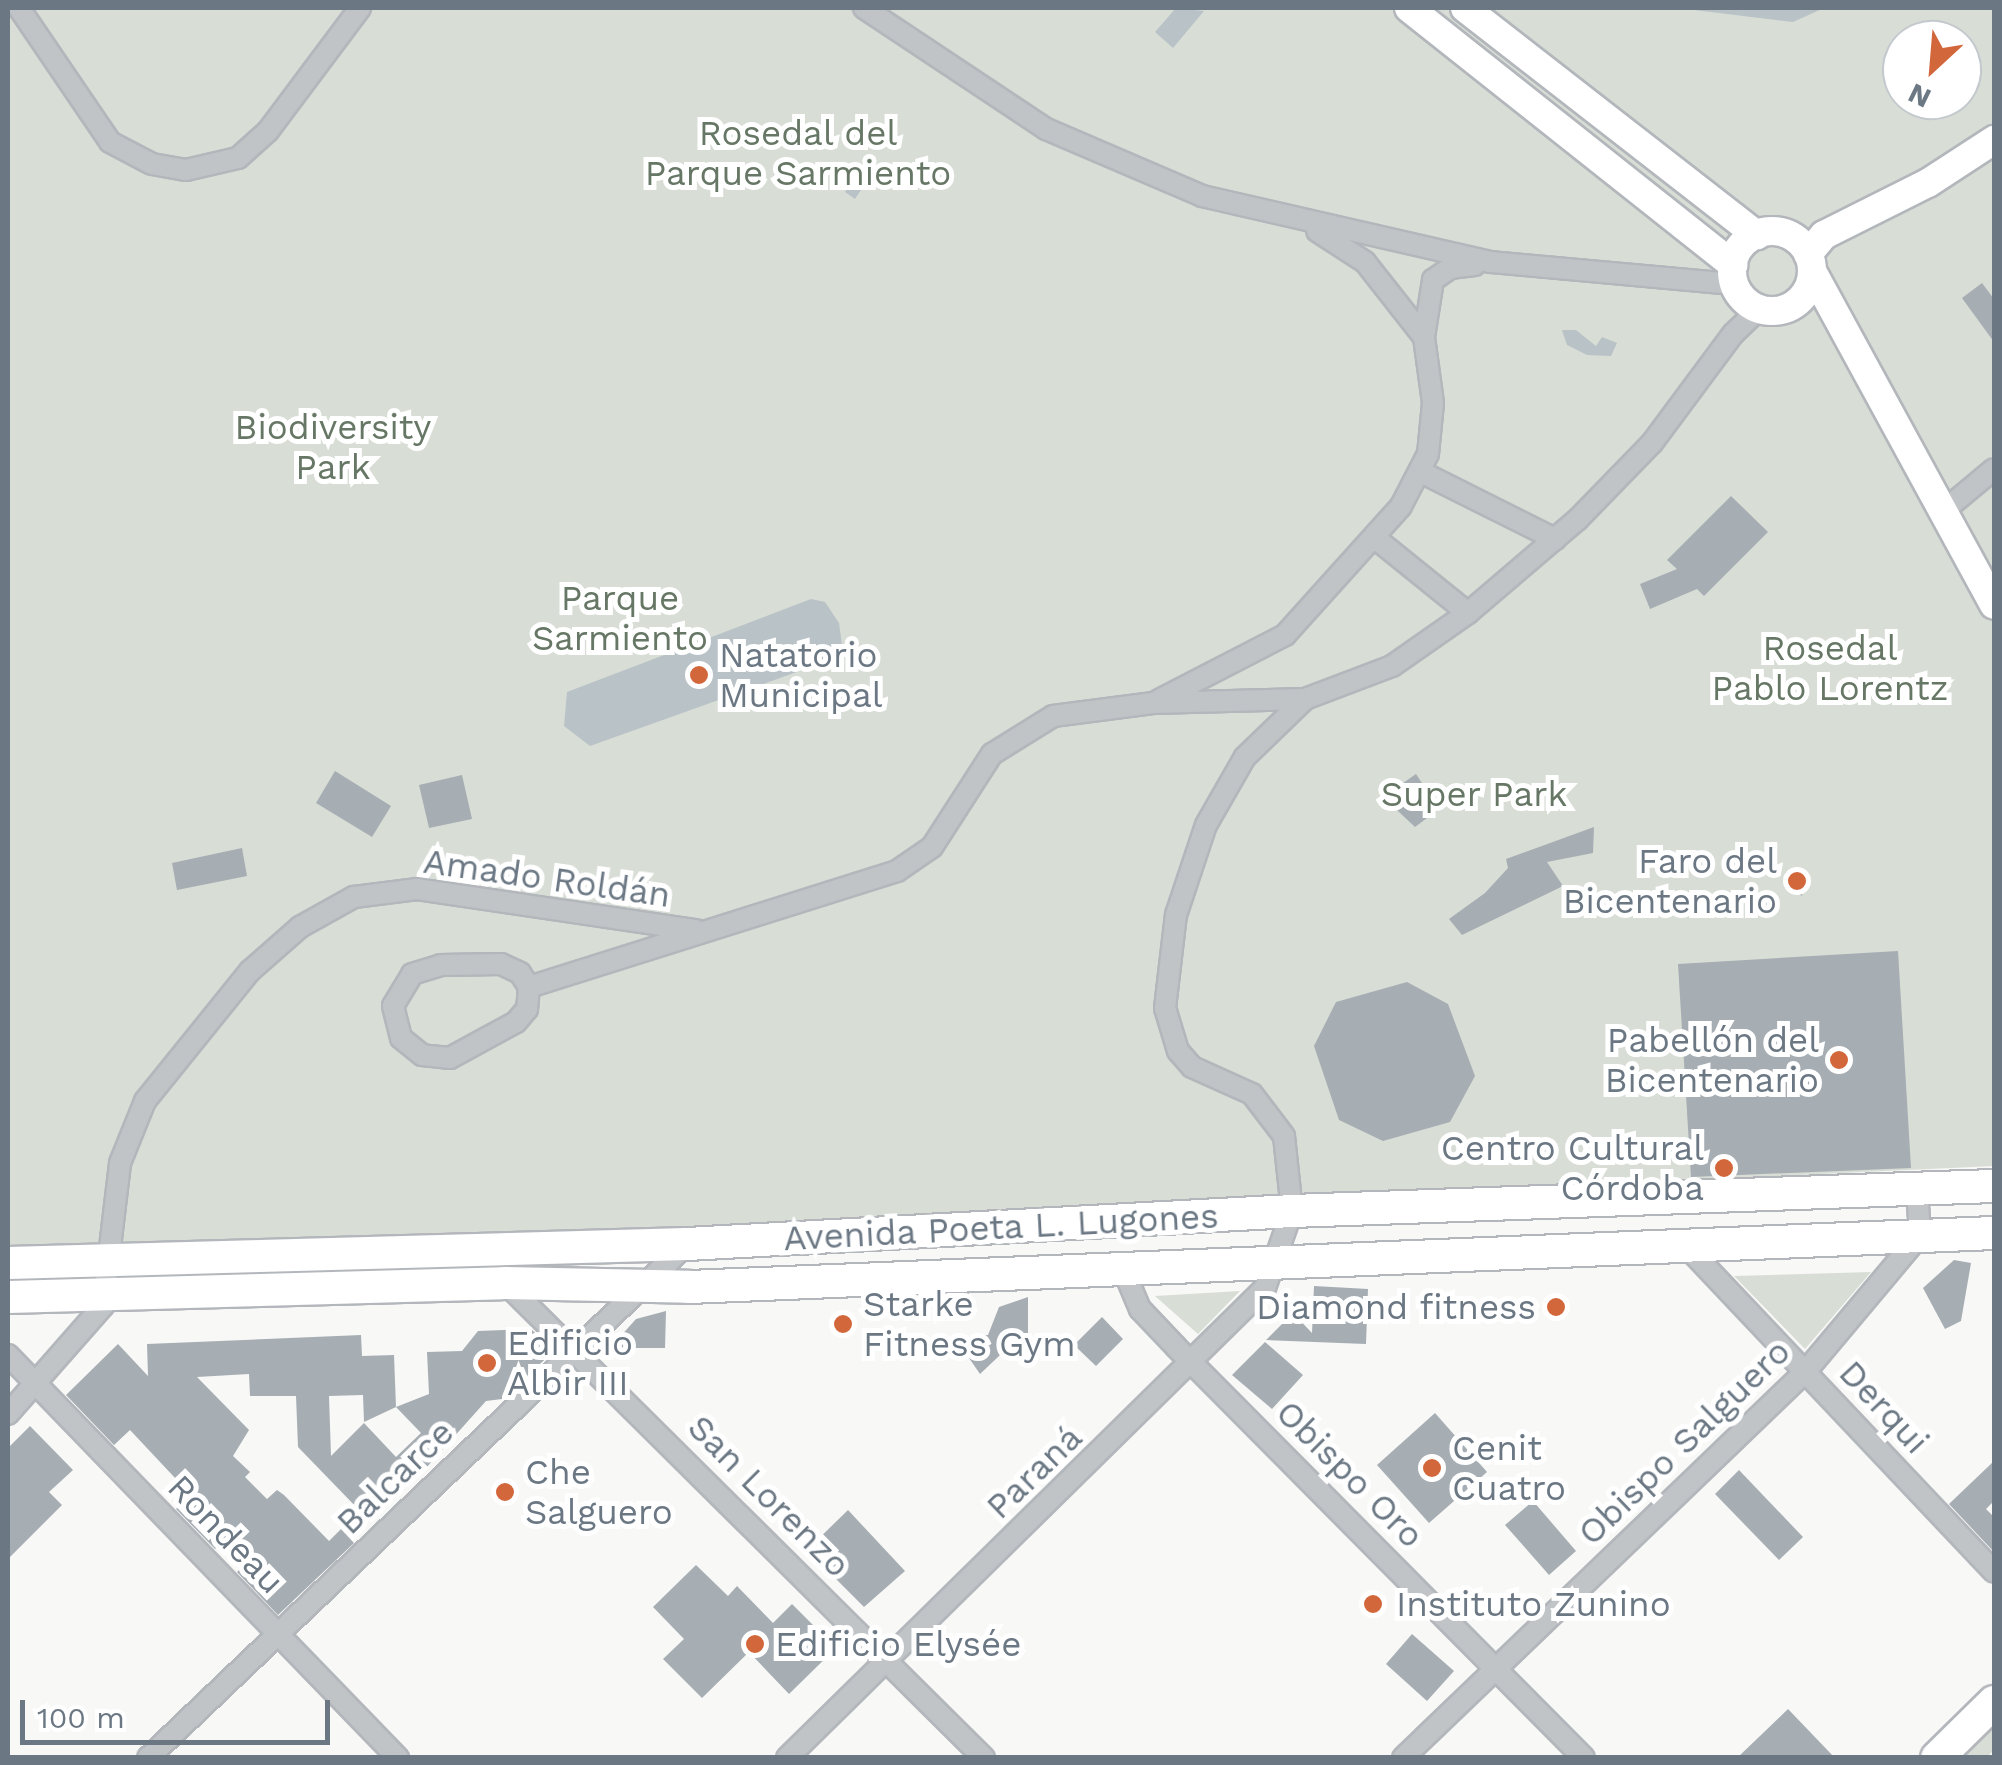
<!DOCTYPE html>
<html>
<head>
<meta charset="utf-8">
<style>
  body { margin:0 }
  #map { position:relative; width:2002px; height:1765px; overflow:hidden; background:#f8f8f6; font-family:"Work Sans",sans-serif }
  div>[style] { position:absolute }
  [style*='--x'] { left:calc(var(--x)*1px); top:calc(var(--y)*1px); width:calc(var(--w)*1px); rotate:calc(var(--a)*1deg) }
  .green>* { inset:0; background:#d8ddd6 }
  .water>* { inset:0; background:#b9c2c7 }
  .building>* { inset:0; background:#a6adb3 }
  .roads { filter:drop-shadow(2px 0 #b3b7bc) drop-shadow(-2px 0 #b3b7bc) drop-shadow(0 2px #b3b7bc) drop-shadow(0 -2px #b3b7bc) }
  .minor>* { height:20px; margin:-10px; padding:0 10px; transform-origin:10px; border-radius:10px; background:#c0c4c7 }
  .secondary>* { height:28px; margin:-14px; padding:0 14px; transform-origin:14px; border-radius:14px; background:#fff }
  .secondary>.ring { margin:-14px; padding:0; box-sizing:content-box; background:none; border:28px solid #fff; border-radius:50% }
  .primary>* { height:32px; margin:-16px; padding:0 16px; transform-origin:16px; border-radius:16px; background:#fff }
  .dots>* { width:28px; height:28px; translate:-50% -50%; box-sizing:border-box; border:5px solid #fff; border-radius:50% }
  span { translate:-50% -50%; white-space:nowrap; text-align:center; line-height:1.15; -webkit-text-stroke:10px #fff; paint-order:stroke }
  .park-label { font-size:35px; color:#677765 }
  .poi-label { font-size:35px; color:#6b7884 }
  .left { translate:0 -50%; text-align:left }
  .right { translate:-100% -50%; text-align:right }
  .street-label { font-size:35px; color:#6b7884 }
  .frame { position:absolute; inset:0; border:10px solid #6b7884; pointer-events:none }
  .north { position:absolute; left:1882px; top:20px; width:100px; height:100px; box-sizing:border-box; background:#fff; border:2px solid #c4c9ce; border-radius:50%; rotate:206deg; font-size:28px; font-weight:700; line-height:40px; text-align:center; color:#6b7884 }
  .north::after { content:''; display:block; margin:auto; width:35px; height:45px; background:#d3673c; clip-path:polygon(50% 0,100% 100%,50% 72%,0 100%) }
  .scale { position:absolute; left:20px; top:1700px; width:310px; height:45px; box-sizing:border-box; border:5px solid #6b7884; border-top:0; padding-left:12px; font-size:30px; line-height:35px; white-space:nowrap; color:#6b7884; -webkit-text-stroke:8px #fff; paint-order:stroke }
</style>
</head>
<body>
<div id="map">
  <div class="green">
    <div style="clip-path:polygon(evenodd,8px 8px,1994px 8px,1994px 1166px,195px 1250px,8px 1251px,8px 8px,1902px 40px,1962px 40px,1962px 100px,1902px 100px,1902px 40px)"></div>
    <div style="clip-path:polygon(1871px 1272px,1805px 1349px,1734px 1276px)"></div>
    <div style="clip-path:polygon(1240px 1291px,1198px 1334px,1155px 1296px)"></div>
    <div style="clip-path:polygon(1994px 1718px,1994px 1750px,1987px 1757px,1953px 1758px)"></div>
  </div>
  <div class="water">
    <div style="clip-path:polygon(1176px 8px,1204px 11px,1173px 48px,1155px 32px)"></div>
    <div style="clip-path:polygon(1678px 8px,1824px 8px,1793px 22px)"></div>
    <div style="clip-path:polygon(861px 166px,872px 173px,855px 199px,845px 192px)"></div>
    <div style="clip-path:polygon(1562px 330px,1576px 330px,1596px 346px,1602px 337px,1617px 343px,1611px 356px,1587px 355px,1567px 345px)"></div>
    <div style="clip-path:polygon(811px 599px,825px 602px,839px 623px,842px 645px,833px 659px,590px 746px,564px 726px,567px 692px)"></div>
  </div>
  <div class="building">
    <div style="clip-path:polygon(1982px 283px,1994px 299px,1994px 342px,1962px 298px)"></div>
    <div style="clip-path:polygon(1731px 496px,1768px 532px,1704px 596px,1697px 589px,1650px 609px,1640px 584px,1677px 569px,1667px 560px)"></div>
    <div style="clip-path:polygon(335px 771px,391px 806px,372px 837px,316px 803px)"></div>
    <div style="clip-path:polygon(1416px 774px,1439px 809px,1415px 827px,1383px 797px)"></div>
    <div style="clip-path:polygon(462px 775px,472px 819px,429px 828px,419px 785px)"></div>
    <div style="clip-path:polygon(1594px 827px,1593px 853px,1547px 862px,1563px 886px,1462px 935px,1449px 919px,1485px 893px,1508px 868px,1506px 859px)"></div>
    <div style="clip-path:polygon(242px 848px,247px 876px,177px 890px,172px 863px)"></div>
    <div style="clip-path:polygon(1787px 872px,1804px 878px,1802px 896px,1790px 888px)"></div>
    <div style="clip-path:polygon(1898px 951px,1911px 1168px,1691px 1177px,1678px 964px)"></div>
    <div style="clip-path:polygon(1407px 982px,1448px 1004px,1475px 1076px,1450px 1122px,1383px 1141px,1339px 1120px,1314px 1046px,1336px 1002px)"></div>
    <div style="clip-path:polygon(1954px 1260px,1971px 1263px,1961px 1321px,1945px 1329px,1923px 1288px)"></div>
    <div style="clip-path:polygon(1314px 1286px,1368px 1289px,1366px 1344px,1266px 1340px,1293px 1313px,1312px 1333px)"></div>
    <div style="clip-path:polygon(1028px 1297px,1028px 1340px,1016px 1340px,980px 1374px,969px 1358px,968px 1337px,988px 1335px,999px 1307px)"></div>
    <div style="clip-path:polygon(666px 1311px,665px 1348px,610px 1348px,636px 1319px)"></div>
    <div style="clip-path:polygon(1102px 1317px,1123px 1339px,1096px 1366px,1074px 1345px)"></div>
    <div style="clip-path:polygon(531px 1329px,554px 1351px,502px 1399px,486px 1401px,417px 1478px,408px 1469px,359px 1510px,298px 1447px,296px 1396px,250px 1396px,249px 1374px,197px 1377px,249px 1430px,233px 1456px,250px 1472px,245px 1477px,267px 1499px,277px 1490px,284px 1495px,329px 1541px,341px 1529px,354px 1543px,278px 1615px,237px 1572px,249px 1561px,227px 1538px,215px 1549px,176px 1509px,191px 1495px,130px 1430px,114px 1445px,66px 1395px,118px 1344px,148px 1376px,147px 1344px,361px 1335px,362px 1356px,394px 1355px,396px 1407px,364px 1422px,363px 1395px,329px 1396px,331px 1456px,364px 1423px,396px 1457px,421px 1433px,396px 1407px,429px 1394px,427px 1352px,462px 1351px,478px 1331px)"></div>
    <div style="clip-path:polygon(1265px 1342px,1303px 1375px,1272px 1409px,1232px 1375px)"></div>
    <div style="clip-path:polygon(1435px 1413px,1487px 1472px,1429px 1523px,1377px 1465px)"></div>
    <div style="clip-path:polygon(30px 1426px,73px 1470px,49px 1492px,62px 1505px,8px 1559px,8px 1448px)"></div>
    <div style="clip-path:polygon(1994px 1461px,1994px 1501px,1986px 1509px,1994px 1517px,1994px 1552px,1949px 1504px)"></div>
    <div style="clip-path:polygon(1739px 1470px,1803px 1537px,1779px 1560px,1715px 1494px)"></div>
    <div style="clip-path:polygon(1533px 1501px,1576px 1551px,1549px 1575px,1505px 1525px)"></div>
    <div style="clip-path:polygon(848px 1510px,905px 1571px,864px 1607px,807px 1550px)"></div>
    <div style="clip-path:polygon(696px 1565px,728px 1596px,737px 1586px,773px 1623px,792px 1604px,836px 1648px,789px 1694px,749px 1652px,702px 1698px,663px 1659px,684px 1639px,653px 1607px)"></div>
    <div style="clip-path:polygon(1412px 1634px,1454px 1671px,1427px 1701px,1386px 1664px)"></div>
    <div style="clip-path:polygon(1788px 1709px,1835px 1758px,1737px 1758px,1760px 1736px)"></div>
  </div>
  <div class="roads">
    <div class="minor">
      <div style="--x:19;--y:8;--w:162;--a:55.8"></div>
      <div style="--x:110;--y:142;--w:47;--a:27.6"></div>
      <div style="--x:152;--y:164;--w:35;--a:10"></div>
      <div style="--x:186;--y:170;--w:53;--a:-13"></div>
      <div style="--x:238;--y:158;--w:40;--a:-42"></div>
      <div style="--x:268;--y:131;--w:154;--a:-53.2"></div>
      <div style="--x:864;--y:8;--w:219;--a:33.6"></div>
      <div style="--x:1046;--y:129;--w:170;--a:23.2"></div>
      <div style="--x:1202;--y:196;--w:296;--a:12.9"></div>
      <div style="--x:1491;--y:262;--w:244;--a:5.2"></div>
      <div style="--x:1424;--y:337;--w:58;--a:-81"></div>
      <div style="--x:1433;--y:280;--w:21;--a:-35"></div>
      <div style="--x:1450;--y:268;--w:25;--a:-7"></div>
      <div style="--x:1421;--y:472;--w:150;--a:26.6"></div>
      <div style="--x:1946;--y:509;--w:62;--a:-39.8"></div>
      <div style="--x:1375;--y:538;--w:119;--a:38.9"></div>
      <div style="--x:1159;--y:700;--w:142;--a:-27.3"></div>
      <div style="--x:1285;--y:635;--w:173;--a:-48"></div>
      <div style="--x:1401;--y:506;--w:59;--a:-62.6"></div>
      <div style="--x:1428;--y:454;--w:51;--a:-84.4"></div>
      <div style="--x:1433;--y:403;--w:67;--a:-97.8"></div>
      <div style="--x:1424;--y:337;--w:95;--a:-128.2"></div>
      <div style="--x:1365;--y:262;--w:57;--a:-147.1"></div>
      <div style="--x:501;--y:964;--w:21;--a:25"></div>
      <div style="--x:520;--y:973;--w:17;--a:57"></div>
      <div style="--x:529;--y:987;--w:22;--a:95"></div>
      <div style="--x:527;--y:1009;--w:17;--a:130"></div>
      <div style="--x:516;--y:1022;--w:75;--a:151.4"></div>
      <div style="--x:450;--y:1058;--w:28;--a:-174"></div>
      <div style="--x:422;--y:1055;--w:27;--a:-141"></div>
      <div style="--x:401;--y:1038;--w:33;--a:-104"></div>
      <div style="--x:393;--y:1006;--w:37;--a:-59"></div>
      <div style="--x:412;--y:974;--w:30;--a:-17"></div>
      <div style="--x:441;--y:965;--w:60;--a:-1"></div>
      <div style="--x:529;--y:987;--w:386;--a:-17.5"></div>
      <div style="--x:897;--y:871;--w:42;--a:-34.4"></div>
      <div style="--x:932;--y:847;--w:111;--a:-57.2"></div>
      <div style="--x:992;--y:754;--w:72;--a:-31.9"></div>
      <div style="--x:1053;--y:716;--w:101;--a:-7.4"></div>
      <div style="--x:1153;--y:703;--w:152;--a:-1.5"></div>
      <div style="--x:1305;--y:699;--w:93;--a:-20.8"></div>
      <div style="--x:1392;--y:666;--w:93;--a:-34.9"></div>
      <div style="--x:1468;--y:613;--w:143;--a:-40.5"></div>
      <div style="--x:1577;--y:520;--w:107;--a:-45.8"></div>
      <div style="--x:1652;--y:443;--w:136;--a:-53.4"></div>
      <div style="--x:1733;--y:334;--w:36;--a:-44"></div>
      <div style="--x:1684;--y:1244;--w:451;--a:46.6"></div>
      <div style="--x:1124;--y:1271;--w:41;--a:67.2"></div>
      <div style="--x:1140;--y:1309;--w:52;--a:46.5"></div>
      <div style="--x:1176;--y:1347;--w:579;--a:45.21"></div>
      <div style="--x:505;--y:1283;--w:675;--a:44.76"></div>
      <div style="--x:8;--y:1355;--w:561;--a:45.94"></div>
      <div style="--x:8;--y:1414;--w:144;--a:-48.7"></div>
      <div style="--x:103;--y:1306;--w:144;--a:-83.2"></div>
      <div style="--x:120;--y:1163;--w:67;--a:-68"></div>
      <div style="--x:145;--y:1101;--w:167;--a:-51.1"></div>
      <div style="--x:250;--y:971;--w:67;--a:-41.3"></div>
      <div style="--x:300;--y:927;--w:62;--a:-29.1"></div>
      <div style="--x:354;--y:897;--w:64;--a:-7.2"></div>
      <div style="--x:417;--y:889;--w:282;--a:8.4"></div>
      <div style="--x:148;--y:1758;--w:745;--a:-43.64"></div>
      <div style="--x:787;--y:1758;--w:670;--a:-44.52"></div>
      <div style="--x:1265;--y:1288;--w:82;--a:-70.7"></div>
      <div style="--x:1292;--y:1211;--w:75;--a:-96.1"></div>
      <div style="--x:1284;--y:1136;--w:53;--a:-127.3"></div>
      <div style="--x:1252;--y:1094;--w:66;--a:-155.8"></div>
      <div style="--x:1192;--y:1067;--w:21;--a:-131"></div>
      <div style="--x:1178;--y:1051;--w:45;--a:-106.8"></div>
      <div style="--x:1165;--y:1008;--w:94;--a:-83.3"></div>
      <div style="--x:1176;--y:915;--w:95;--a:-71.6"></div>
      <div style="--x:1206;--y:825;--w:78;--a:-60.2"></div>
      <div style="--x:1245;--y:757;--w:83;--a:-44"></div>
      <div style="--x:1403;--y:1758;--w:559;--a:-43.84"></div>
      <div style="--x:1806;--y:1371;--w:177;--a:-50"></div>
      <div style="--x:1920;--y:1235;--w:47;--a:-93.7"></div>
    </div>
    <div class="secondary">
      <div style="--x:1409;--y:8;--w:414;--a:38.4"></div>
      <div style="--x:1465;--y:8;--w:370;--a:37.9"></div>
      <div class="ring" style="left:1732px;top:231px;width:52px;height:52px"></div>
      <div style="--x:1808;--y:254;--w:25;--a:-50"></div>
      <div style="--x:1824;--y:235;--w:116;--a:-26.6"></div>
      <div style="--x:1928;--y:183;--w:79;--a:-33.1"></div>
      <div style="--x:1812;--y:271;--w:380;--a:61.4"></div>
    </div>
    <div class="primary">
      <div style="--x:8;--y:1263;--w:679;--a:-1.6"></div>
      <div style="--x:687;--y:1244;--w:606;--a:-3.12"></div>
      <div style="--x:1292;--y:1211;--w:702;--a:-2.04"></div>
      <div style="--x:8;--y:1297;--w:497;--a:-1.6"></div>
      <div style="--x:505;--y:1283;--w:184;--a:1.2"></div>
      <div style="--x:689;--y:1287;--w:1306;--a:-2.37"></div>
      <div style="--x:1937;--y:1758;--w:80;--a:-44.5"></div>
    </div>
  </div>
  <div class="dots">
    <div style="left:699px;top:675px;background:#d3673c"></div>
    <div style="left:1797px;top:881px;background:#d3673c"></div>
    <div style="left:1839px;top:1060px;background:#d3673c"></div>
    <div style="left:1724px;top:1168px;background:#d3673c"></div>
    <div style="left:1556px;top:1307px;background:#d3673c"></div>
    <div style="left:843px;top:1324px;background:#d3673c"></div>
    <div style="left:487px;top:1363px;background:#d3673c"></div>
    <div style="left:1432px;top:1468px;background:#d3673c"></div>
    <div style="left:505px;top:1492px;background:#d3673c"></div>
    <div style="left:1373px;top:1604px;background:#d3673c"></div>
    <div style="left:755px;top:1644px;background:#d3673c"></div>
  </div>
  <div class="park-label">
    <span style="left:798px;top:153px">Rosedal del<br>Parque Sarmiento</span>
    <span style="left:333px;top:447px">Biodiversity<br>Park</span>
    <span style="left:620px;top:618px">Parque<br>Sarmiento</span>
    <span style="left:1830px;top:668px">Rosedal<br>Pablo Lorentz</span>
    <span style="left:1474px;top:794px">Super Park</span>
  </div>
  <div class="poi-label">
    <span class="left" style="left:719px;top:675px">Natatorio<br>Municipal</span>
    <span class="right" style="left:1777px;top:881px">Faro del<br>Bicentenario</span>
    <span class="right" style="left:1819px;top:1060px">Pabellón del<br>Bicentenario</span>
    <span class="right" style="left:1704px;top:1168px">Centro Cultural<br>Córdoba</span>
    <span class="left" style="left:863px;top:1324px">Starke<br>Fitness Gym</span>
    <span class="right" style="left:1536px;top:1307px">Diamond fitness</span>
    <span class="left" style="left:507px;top:1363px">Edificio<br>Albir III</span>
    <span class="left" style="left:1452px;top:1468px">Cenit<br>Cuatro</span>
    <span class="left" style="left:525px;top:1492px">Che<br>Salguero</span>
    <span class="left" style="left:1396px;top:1604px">Instituto Zunino</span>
    <span class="left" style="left:775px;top:1644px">Edificio Elysée</span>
  </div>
  <div class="street-label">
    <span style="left:547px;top:878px;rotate:8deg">Amado Roldán</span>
    <span style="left:1001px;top:1227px;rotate:-3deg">Avenida Poeta L. Lugones</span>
    <span style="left:1884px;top:1407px;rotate:47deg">Derqui</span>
    <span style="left:1684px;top:1442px;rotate:-44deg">Obispo Salguero</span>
    <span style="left:1034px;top:1472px;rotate:-44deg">Paraná</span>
    <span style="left:1350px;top:1474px;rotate:45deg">Obispo Oro</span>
    <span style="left:395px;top:1477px;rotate:-44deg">Balcarce</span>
    <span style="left:769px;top:1496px;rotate:45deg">San Lorenzo</span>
    <span style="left:226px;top:1534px;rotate:46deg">Rondeau</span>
  </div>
  <div class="frame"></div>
  <div class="north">N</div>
  <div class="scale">100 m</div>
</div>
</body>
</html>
